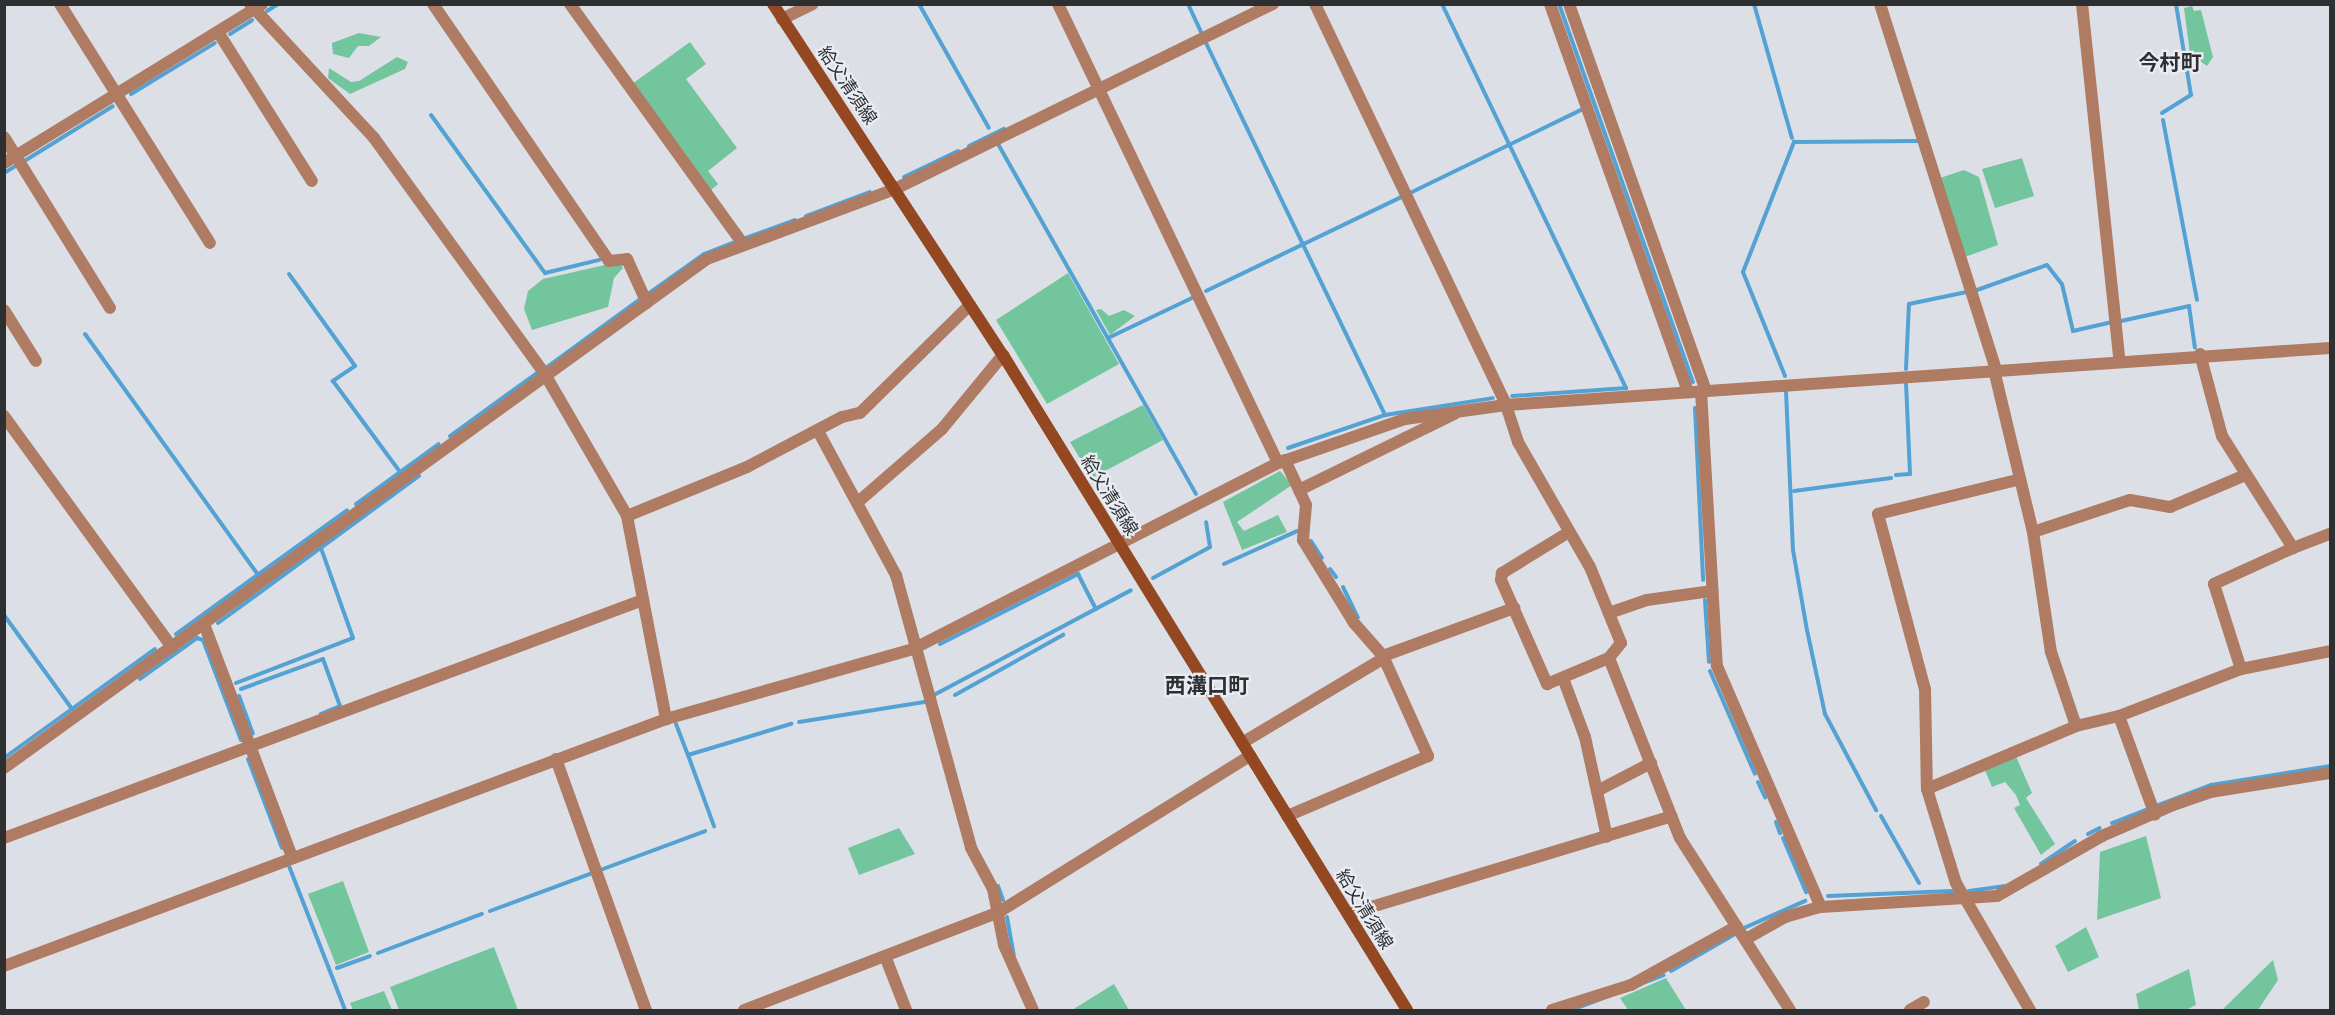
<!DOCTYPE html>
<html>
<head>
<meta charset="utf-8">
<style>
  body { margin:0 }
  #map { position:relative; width:2335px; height:1015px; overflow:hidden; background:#dce0e6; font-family:Barlow,"Noto Sans JP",sans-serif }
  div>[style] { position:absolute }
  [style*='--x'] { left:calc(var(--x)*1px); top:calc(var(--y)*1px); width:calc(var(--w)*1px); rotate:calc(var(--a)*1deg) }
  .green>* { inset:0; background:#73c59d }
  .stream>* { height:4px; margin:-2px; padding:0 2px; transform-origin:2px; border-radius:2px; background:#54a1d3 }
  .street>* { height:12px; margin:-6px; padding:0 6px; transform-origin:6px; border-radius:6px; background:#b07b63 }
  .secondary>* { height:12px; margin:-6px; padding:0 6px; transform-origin:6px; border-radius:6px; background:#934822 }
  span { translate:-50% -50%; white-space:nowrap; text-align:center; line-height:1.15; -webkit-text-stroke:4.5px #e9edf3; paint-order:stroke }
  .street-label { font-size:18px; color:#2e2f31 }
  .quarter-label { font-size:21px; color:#2e2f31; font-weight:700 }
  .frame { position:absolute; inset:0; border:6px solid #2e2f31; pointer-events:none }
</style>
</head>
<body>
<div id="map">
  <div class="green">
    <div style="clip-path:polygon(2192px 6px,2194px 11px,2201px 10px,2213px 57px,2207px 66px,2190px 54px,2184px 8px)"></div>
    <div style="clip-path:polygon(359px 33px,381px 37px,369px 46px,358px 46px,349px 58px,333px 54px,332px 43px)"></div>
    <div style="clip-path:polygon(690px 42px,706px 64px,686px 79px,737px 148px,708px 171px,718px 184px,710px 191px,632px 84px)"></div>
    <div style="clip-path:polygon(397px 57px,408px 62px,405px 69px,350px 94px,328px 78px,329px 68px,351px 82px,359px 81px)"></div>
    <div style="clip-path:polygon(2022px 158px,2034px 196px,1995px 208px,1982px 169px)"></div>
    <div style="clip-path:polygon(1964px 170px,1979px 177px,1998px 245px,1965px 257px,1940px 178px)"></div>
    <div style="clip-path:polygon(618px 262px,623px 268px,614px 278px,608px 307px,532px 330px,524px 309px,528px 291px,543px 279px)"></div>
    <div style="clip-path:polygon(1068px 273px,1119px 364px,1047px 404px,996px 320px)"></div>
    <div style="clip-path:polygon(1101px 309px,1109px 316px,1124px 310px,1135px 316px,1110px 335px,1096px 310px)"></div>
    <div style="clip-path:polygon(1143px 405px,1163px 440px,1092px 478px,1070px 442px)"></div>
    <div style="clip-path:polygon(1280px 471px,1292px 485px,1237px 522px,1244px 531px,1278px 515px,1287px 532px,1242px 550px,1223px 502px)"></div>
    <div style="clip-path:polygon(2015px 754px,2032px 793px,2026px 798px,2055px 844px,2041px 855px,2014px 808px,2020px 805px,2016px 795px,2005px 782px,1992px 787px,1984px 768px)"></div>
    <div style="clip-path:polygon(899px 828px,915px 854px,859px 875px,848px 848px)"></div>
    <div style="clip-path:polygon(2146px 836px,2161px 898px,2097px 920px,2100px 852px)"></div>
    <div style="clip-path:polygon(343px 881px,369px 952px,336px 965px,308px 894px)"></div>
    <div style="clip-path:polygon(2086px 927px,2099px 957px,2068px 972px,2055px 946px)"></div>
    <div style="clip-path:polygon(494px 947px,518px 1010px,399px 1010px,390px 987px)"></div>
    <div style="clip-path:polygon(2273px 960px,2278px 980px,2258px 1010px,2222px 1010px)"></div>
    <div style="clip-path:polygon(2189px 969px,2196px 1005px,2186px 1010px,2139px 1010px,2136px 994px)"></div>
    <div style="clip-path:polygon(1666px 978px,1686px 1010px,1628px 1010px,1620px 998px)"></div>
    <div style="clip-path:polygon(1114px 984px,1129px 1010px,1072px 1010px)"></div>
    <div style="clip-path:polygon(384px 991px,392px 1010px,353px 1010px,350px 1003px)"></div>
  </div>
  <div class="stream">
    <div style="--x:919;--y:4;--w:142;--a:60.6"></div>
    <div style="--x:1188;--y:4;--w:33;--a:65"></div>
    <div style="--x:1442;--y:4;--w:426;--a:64.4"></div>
    <div style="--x:1626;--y:388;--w:114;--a:176"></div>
    <div style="--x:1559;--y:4;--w:401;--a:70.5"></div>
    <div style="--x:1754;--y:4;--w:139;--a:74.2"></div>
    <div style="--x:267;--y:11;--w:13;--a:-32"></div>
    <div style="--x:230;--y:34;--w:26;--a:-32"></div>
    <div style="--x:1206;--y:43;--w:413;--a:64.3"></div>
    <div style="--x:131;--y:94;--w:98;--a:-31.3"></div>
    <div style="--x:2162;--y:113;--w:34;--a:-32"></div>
    <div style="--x:2191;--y:95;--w:92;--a:-99.4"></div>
    <div style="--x:431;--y:115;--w:195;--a:54.2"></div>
    <div style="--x:545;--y:273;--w:56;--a:-13.5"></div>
    <div style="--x:2163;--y:120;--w:183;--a:79.3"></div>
    <div style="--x:998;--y:144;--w:402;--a:60.5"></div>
    <div style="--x:969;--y:146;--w:39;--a:-26"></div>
    <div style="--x:26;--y:160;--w:102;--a:-31.8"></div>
    <div style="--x:4;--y:173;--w:12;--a:-31"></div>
    <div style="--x:904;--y:177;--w:60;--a:-25.7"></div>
    <div style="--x:1412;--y:192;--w:188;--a:-25.9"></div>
    <div style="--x:806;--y:216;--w:68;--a:-20.6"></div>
    <div style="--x:746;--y:238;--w:52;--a:-20.2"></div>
    <div style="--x:289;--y:274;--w:113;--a:54.3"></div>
    <div style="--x:355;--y:366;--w:27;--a:146"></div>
    <div style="--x:333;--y:381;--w:113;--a:53.6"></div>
    <div style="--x:1977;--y:290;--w:74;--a:-19.7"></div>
    <div style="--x:2047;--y:265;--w:24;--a:52"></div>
    <div style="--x:2062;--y:284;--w:48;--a:76.8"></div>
    <div style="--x:2073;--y:331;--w:37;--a:-13"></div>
    <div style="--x:1206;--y:291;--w:216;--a:-25.7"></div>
    <div style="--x:648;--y:294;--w:69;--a:-35.5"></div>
    <div style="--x:704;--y:254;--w:31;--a:-21"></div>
    <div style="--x:2121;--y:321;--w:70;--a:-12.4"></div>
    <div style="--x:2189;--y:306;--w:42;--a:81.9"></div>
    <div style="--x:85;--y:334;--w:297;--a:54.3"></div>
    <div style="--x:1108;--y:338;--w:93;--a:-25.5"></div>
    <div style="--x:547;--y:367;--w:114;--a:-36.1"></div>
    <div style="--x:1906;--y:369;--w:65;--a:-87.4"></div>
    <div style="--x:1909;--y:304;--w:59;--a:-11.7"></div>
    <div style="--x:1785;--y:376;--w:112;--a:-112"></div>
    <div style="--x:1743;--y:272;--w:140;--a:-68.6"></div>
    <div style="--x:1794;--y:142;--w:125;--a:-0.5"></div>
    <div style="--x:1786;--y:391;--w:159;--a:87.5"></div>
    <div style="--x:1793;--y:550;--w:81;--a:80.1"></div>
    <div style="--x:1807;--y:630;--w:86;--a:77.9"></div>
    <div style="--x:1825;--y:714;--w:109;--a:62"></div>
    <div style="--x:1695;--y:408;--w:172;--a:87.3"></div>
    <div style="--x:450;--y:436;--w:107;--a:-35.9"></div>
    <div style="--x:1288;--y:448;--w:102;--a:-18.8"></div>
    <div style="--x:1385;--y:415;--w:109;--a:-8.9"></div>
    <div style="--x:1896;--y:475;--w:14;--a:-4"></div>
    <div style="--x:1910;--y:474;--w:91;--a:-92.5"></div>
    <div style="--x:1794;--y:491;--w:98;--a:-7.6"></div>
    <div style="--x:356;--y:504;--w:102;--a:-35.9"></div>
    <div style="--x:1311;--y:541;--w:20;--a:57"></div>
    <div style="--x:1224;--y:564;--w:80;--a:-24.3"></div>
    <div style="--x:1330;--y:569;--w:10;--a:53"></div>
    <div style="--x:1153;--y:578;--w:65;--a:-28.5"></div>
    <div style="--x:1210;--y:547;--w:25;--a:-99"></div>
    <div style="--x:1343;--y:587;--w:34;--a:64"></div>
    <div style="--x:1705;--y:600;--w:62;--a:86.3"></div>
    <div style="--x:4;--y:615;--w:116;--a:54.1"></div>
    <div style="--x:218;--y:623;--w:249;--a:-36.2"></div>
    <div style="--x:176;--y:634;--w:211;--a:-35.9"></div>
    <div style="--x:940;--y:644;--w:155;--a:-26.9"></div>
    <div style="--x:1078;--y:574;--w:39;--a:63"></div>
    <div style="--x:1710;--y:671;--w:112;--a:66.4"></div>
    <div style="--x:140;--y:679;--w:70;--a:-35.7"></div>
    <div style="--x:197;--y:638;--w:6;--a:18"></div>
    <div style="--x:203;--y:640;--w:107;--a:69.2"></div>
    <div style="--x:236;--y:683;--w:125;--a:-21"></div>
    <div style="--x:353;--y:638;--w:96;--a:-109.6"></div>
    <div style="--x:241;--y:689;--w:87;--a:-20.1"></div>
    <div style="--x:323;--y:659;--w:50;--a:70.1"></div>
    <div style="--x:340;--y:706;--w:21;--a:157"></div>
    <div style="--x:955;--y:695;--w:124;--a:-29.1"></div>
    <div style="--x:239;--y:696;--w:40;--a:69.8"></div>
    <div style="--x:932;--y:696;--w:225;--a:-28"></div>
    <div style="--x:799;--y:722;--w:127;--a:-9.1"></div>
    <div style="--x:676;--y:724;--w:33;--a:69"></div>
    <div style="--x:688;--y:755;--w:108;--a:-16.8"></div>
    <div style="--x:688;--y:755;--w:76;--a:69.9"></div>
    <div style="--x:4;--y:758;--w:186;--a:-35.8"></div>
    <div style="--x:248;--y:759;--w:95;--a:69.1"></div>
    <div style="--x:1758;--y:782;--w:17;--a:65"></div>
    <div style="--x:2158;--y:805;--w:57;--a:-20.7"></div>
    <div style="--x:2211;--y:785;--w:121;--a:-9.1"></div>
    <div style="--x:1881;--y:816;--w:77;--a:60.4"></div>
    <div style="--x:1776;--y:822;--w:12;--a:70"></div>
    <div style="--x:2112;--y:823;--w:40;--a:-21"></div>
    <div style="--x:2088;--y:834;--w:13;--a:-27"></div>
    <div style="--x:1783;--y:838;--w:59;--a:66.9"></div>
    <div style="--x:2041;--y:864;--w:41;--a:-34.1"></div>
    <div style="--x:289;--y:866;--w:155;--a:68.7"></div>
    <div style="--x:603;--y:869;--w:109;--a:-20.4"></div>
    <div style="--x:998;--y:886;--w:15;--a:70"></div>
    <div style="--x:1969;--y:891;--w:35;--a:-8"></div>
    <div style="--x:1828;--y:896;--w:125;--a:-2.3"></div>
    <div style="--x:490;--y:911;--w:109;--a:-20.4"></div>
    <div style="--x:1007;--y:917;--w:39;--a:80"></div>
    <div style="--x:1744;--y:928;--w:67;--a:-23.9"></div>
    <div style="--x:378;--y:953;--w:111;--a:-20.6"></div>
    <div style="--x:337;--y:968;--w:35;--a:-20"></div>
    <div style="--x:1671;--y:971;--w:74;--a:-30"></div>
    <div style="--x:1572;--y:1010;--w:98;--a:-20.8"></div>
  </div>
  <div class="street">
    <div style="--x:60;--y:4;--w:282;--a:57.9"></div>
    <div style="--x:250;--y:4;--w:183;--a:47.2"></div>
    <div style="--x:374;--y:138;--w:294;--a:54.1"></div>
    <div style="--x:546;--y:376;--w:162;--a:59.9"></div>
    <div style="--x:627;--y:516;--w:207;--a:79.1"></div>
    <div style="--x:433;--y:4;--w:311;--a:55.6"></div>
    <div style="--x:609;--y:261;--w:18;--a:-6"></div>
    <div style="--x:627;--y:259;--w:48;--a:65.6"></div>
    <div style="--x:570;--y:4;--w:297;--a:54.2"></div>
    <div style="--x:1058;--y:4;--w:509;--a:64.39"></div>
    <div style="--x:1315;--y:4;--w:444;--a:64.5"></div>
    <div style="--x:1506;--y:405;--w:39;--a:72"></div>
    <div style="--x:1518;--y:442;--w:144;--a:60.1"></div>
    <div style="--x:1590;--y:567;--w:82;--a:67.8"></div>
    <div style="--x:1621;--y:643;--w:19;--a:129"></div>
    <div style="--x:1609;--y:658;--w:193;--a:68.5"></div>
    <div style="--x:1680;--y:838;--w:204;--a:57.4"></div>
    <div style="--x:1550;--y:4;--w:412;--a:70.4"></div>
    <div style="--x:1569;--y:4;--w:411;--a:70.5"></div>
    <div style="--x:1880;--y:4;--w:383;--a:72.4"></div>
    <div style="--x:2082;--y:4;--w:357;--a:84"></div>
    <div style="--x:782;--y:19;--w:34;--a:-26"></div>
    <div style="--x:218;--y:32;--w:176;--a:57.8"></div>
    <div style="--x:4;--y:137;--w:201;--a:58.2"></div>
    <div style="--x:4;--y:163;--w:303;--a:-31.6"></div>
    <div style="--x:4;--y:310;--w:60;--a:57.9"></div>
    <div style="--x:2200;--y:354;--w:85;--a:75"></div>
    <div style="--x:2222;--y:436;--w:133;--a:57.6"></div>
    <div style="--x:2293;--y:548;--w:87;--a:155.5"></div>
    <div style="--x:2214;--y:584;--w:89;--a:72.4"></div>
    <div style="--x:2241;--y:669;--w:91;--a:-11.4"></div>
    <div style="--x:1994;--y:370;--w:167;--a:76.5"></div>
    <div style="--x:2033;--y:532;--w:121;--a:81.5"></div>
    <div style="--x:2051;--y:652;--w:78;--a:71.3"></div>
    <div style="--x:2076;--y:726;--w:44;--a:-13.1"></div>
    <div style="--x:2119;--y:716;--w:105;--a:70"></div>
    <div style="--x:1701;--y:391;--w:275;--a:86.7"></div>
    <div style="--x:1717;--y:666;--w:262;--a:66.7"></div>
    <div style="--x:4;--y:416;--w:286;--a:54"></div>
    <div style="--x:818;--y:431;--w:164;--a:61.6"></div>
    <div style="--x:896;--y:575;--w:283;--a:74.6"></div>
    <div style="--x:971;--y:848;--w:47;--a:61.8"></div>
    <div style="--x:993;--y:889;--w:57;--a:78.9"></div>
    <div style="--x:1004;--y:945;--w:71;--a:66"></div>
    <div style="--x:1285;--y:460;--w:50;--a:65"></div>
    <div style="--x:1306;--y:505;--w:35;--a:95"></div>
    <div style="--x:1303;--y:540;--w:97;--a:58.4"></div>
    <div style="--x:1354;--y:623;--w:44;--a:48.7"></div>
    <div style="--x:1383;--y:656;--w:110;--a:65.8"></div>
    <div style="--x:1428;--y:756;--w:153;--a:156.9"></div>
    <div style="--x:2017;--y:480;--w:143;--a:166.3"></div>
    <div style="--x:1878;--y:514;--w:181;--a:75"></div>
    <div style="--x:1925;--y:689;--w:100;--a:88.9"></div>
    <div style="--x:1927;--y:789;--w:98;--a:72.9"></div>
    <div style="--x:1956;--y:883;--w:147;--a:59.8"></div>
    <div style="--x:1299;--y:490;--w:173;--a:-26.1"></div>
    <div style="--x:858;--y:502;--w:111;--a:-41"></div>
    <div style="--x:942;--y:429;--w:96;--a:-50.5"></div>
    <div style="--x:627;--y:516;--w:130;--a:-22.2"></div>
    <div style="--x:747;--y:467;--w:107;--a:-27.8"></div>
    <div style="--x:842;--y:417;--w:18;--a:-13"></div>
    <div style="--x:860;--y:413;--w:154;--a:-44.5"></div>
    <div style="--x:1569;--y:532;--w:79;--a:148.5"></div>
    <div style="--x:1502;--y:573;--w:7;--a:98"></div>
    <div style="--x:1501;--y:580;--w:114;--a:66.1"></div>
    <div style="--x:1547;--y:684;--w:67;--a:-22.8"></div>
    <div style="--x:2033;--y:532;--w:102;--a:-18.3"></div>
    <div style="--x:2130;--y:500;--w:41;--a:9.9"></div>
    <div style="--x:2170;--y:507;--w:79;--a:-23"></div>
    <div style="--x:2293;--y:548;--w:40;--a:-21"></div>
    <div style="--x:1609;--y:613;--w:40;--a:-18.9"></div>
    <div style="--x:1647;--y:600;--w:66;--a:-7.9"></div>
    <div style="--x:204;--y:624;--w:249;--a:69.3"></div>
    <div style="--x:1383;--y:656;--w:140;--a:-20.1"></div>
    <div style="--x:1563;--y:678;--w:63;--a:69.6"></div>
    <div style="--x:1585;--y:737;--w:102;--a:77.6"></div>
    <div style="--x:2119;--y:716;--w:131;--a:-21.1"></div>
    <div style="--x:1242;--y:743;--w:165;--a:-30.9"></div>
    <div style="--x:556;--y:759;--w:267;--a:70.3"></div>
    <div style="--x:4;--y:768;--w:868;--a:-35.91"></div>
    <div style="--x:707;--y:259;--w:201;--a:-20.4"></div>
    <div style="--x:895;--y:189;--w:421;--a:-26.1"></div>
    <div style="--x:1927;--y:789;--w:162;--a:-22.9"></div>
    <div style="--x:1597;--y:791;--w:61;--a:-27.4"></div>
    <div style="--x:4;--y:838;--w:682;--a:-20.43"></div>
    <div style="--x:1348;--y:914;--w:338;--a:-16.8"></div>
    <div style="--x:1746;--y:939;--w:45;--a:-29.4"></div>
    <div style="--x:1785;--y:917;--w:37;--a:-16"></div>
    <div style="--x:1821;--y:907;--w:176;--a:-3.6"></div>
    <div style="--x:1997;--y:896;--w:121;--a:-29.7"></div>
    <div style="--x:2102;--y:836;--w:77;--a:-23.6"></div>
    <div style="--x:2173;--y:805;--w:39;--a:-19"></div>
    <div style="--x:2210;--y:792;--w:121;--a:-9"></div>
    <div style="--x:885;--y:956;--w:58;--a:68.7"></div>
    <div style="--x:4;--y:966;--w:707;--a:-20.46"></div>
    <div style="--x:666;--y:719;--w:257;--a:-15.8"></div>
    <div style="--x:913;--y:649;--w:410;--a:-27"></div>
    <div style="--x:1278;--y:463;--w:134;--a:-19.1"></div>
    <div style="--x:1405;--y:419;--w:102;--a:-7.9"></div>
    <div style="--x:1506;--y:405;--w:826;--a:-3.96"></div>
    <div style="--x:744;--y:1010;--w:273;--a:-21"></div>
    <div style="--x:999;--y:912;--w:296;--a:-31.9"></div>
    <div style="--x:1552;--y:1010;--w:83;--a:-17.6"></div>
    <div style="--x:1631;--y:985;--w:121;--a:-29.1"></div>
    <div style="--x:1910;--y:1010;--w:16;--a:-30"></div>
  </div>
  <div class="secondary">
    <div style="--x:773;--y:4;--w:420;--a:56.8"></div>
    <div style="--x:1003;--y:355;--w:770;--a:58.33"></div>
  </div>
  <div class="street-label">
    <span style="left:848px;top:85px;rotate:56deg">給父清須線</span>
    <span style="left:1110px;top:495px;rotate:58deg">給父清須線</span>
    <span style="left:1365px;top:909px;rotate:58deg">給父清須線</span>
  </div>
  <div class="quarter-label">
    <span style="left:2170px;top:62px">今村町</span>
    <span style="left:1207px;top:685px">西溝口町</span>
  </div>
  <div class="frame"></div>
</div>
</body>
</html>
